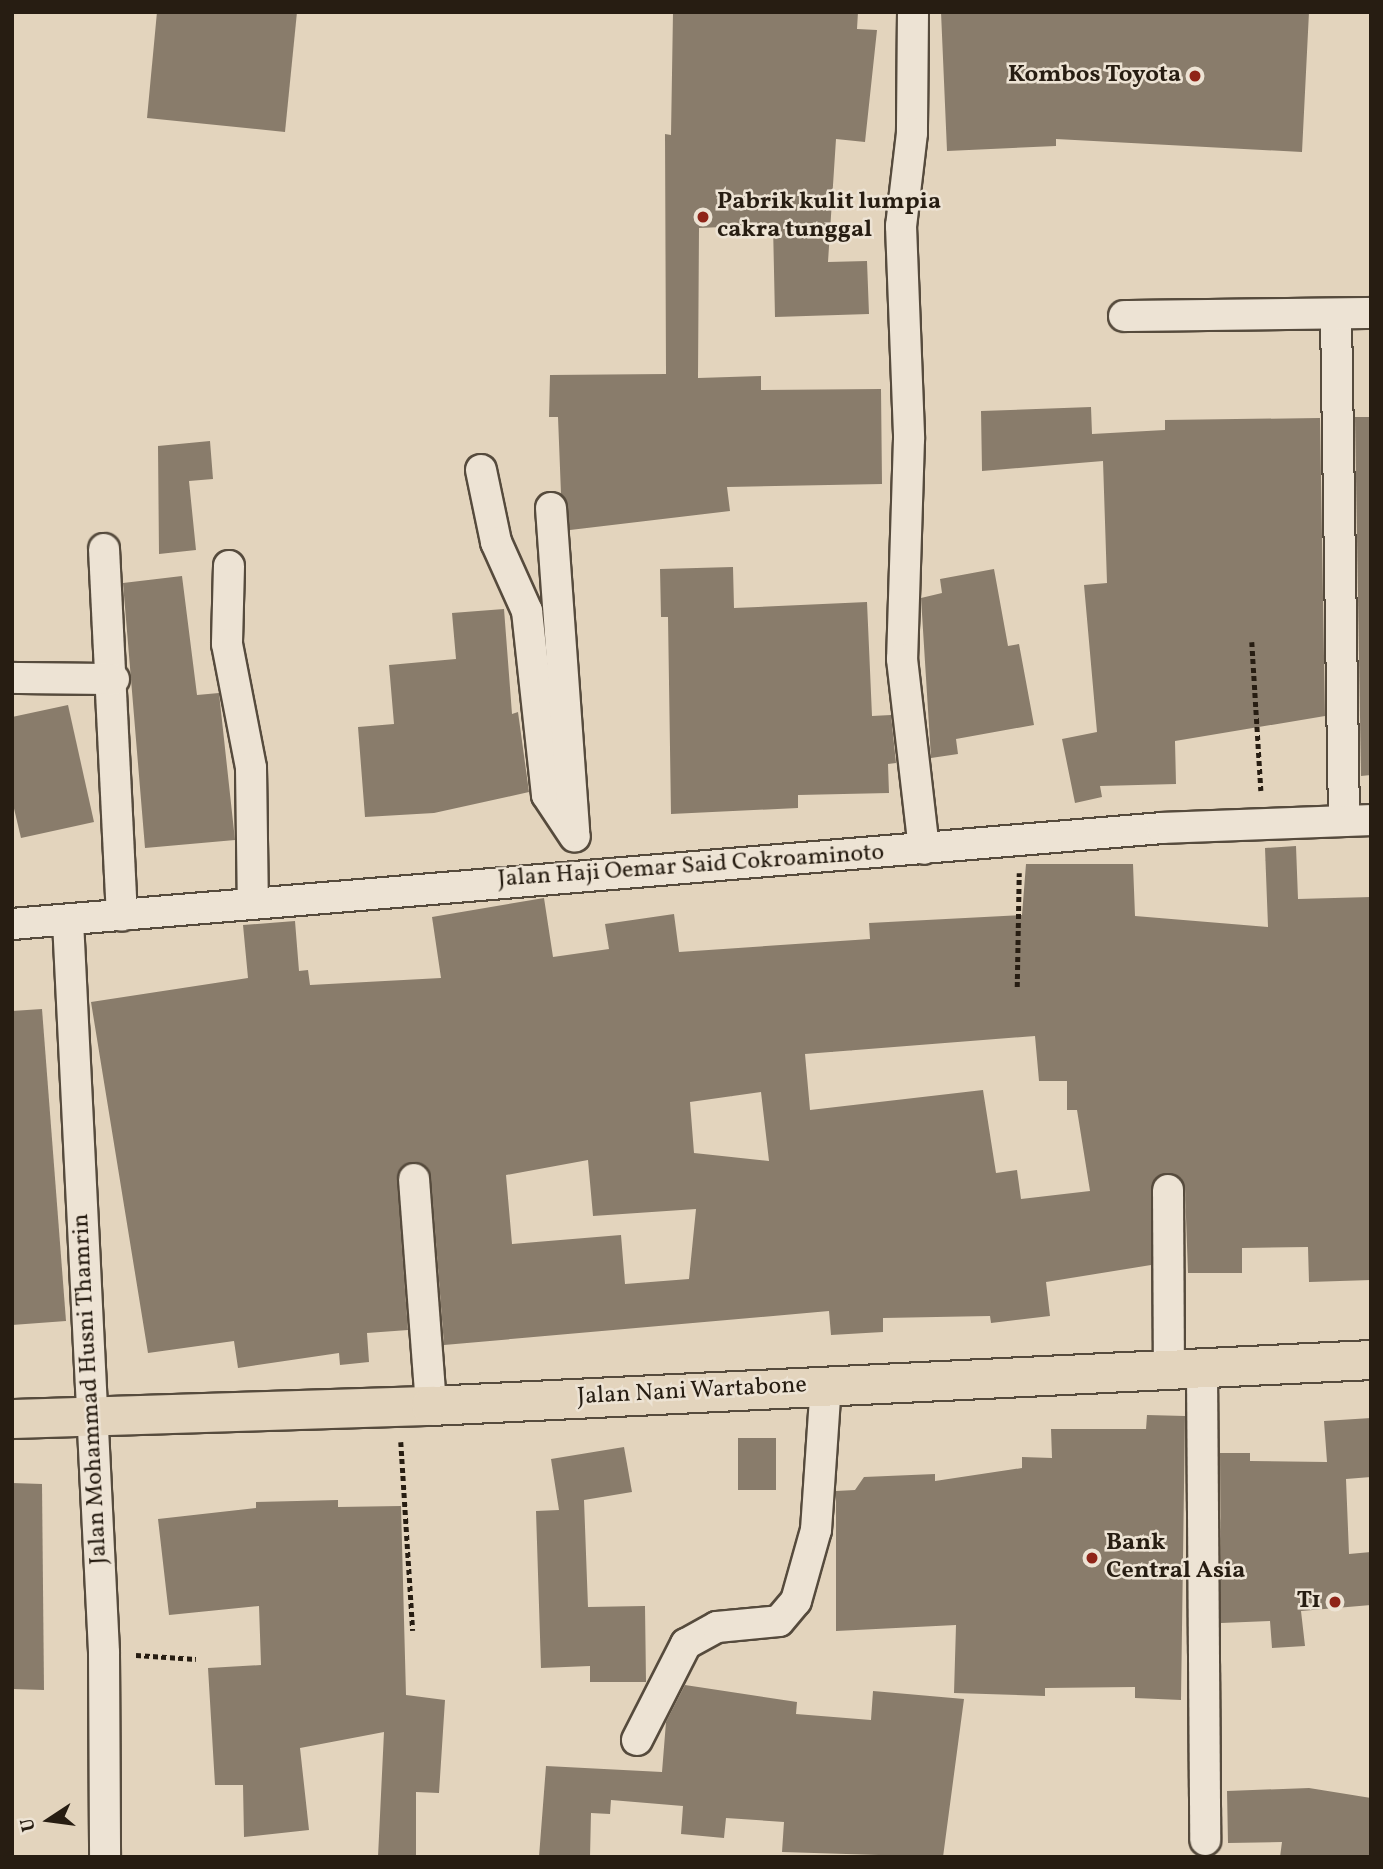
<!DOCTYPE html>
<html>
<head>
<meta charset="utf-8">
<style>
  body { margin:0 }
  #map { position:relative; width:1383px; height:1869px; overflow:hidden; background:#e3d4bd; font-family:Vollkorn,serif }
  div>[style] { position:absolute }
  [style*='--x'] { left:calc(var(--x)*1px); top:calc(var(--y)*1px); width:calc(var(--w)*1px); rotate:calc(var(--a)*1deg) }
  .building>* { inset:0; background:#897c6b }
  .path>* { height:4.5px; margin-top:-2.25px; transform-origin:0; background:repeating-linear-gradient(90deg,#271d12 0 5px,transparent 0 8.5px) }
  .roads { filter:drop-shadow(2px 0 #564b3d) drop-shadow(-2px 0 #564b3d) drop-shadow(0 2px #564b3d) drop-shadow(0 -2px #564b3d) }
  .minor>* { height:30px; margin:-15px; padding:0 15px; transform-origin:15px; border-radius:15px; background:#ede3d4 }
  .primary>* { height:38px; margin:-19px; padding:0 19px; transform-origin:19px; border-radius:19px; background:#e3d4bd }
  .dots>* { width:19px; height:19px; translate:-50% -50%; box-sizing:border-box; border:4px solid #ede3d4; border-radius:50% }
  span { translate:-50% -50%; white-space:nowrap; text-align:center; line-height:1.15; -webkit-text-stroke:5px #ede3d4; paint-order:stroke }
  .poi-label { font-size:24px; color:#271d12; font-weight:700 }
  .right { translate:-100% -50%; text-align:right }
  .left { translate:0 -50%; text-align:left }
  .street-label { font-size:24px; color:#271d12 }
  .frame { position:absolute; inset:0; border:14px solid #271d12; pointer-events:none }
  .north { position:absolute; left:14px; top:1785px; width:70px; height:70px; -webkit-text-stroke:5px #ede3d4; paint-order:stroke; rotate:257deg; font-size:19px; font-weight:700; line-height:28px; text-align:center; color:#271d12 }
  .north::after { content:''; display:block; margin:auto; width:24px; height:32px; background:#271d12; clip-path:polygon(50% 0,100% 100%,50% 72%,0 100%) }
</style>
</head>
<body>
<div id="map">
  <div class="building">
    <div style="clip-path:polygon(157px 12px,297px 12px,285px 132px,147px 118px)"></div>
    <div style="clip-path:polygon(673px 12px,858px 12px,857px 29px,877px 30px,865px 142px,836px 139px,828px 262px,867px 261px,869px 314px,775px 317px,773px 225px,699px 228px,698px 378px,761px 376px,761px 390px,881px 389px,882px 484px,727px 487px,730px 511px,570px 530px,561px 494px,558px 417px,549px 417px,550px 375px,666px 374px,665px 134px,671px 135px)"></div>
    <div style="clip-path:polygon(941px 12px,1309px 12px,1302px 152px,1056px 139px,1056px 146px,947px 151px)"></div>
    <div style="clip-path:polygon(1091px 407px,1092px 434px,1165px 430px,1165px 420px,1320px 418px,1325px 716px,1175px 741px,1176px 784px,1100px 786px,1102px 797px,1075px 803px,1062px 739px,1097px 732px,1084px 585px,1107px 583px,1103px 461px,982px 471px,981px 411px)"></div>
    <div style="clip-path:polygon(1355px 417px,1371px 417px,1371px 775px,1361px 776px)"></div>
    <div style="clip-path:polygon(210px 441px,213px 479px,189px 481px,196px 550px,159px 554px,158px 446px)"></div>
    <div style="clip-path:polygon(733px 567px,734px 608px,867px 602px,872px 716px,891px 715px,896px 763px,888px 764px,889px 793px,798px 795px,798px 808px,671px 814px,668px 617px,661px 617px,660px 569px)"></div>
    <div style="clip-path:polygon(994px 569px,1008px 646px,1019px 644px,1034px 725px,956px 739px,958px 754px,931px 758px,921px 598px,942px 593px,940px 579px)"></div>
    <div style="clip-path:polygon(182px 576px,197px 695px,219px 693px,235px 840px,145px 848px,123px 583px)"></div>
    <div style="clip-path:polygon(504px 609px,512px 714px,518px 712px,529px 792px,434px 813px,365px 817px,358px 727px,394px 724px,389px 665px,456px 659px,452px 613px)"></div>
    <div style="clip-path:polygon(68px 705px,94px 822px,21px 838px,12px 800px,12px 717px)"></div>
    <div style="clip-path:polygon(evenodd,1296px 846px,1298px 899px,1371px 897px,1371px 1280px,1309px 1282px,1308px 1247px,1242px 1248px,1242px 1273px,1188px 1273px,1185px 1189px,1167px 1173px,1151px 1189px,1151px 1265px,1046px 1282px,1050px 1316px,991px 1323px,990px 1316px,883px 1318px,883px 1332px,831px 1335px,829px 1311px,444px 1345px,431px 1178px,413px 1162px,404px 1165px,397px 1180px,408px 1330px,367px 1333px,369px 1362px,340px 1365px,339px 1353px,238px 1368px,234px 1341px,148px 1353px,91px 1002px,248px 978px,243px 925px,295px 921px,299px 971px,308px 970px,310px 985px,441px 978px,432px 917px,544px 898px,553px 957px,609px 949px,605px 924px,674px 914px,679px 952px,870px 939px,869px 923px,1022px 915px,1026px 864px,1133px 864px,1135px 916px,1268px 927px,1265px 848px,1296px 846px,1035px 1036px,1039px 1081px,1067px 1081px,1067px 1110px,1077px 1110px,1090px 1191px,1021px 1199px,1017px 1170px,996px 1173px,983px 1090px,810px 1110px,805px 1054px,1035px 1036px,1296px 846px,761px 1092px,769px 1161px,694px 1153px,690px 1102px,761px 1092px,1296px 846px,588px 1160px,593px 1216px,696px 1209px,689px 1279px,625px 1284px,621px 1235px,512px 1244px,506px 1175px,588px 1160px)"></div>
    <div style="clip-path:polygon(42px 1009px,66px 1321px,12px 1325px,12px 1011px)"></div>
    <div style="clip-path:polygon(1147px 1415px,1185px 1416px,1181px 1700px,1135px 1698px,1135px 1687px,1045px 1688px,1045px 1696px,954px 1693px,956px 1625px,836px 1631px,836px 1491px,855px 1490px,864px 1477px,935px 1474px,935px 1481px,1022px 1468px,1022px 1457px,1052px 1458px,1051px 1429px,1146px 1429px)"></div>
    <div style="clip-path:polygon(1371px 1418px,1371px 1477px,1346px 1479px,1349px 1554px,1371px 1552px,1371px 1605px,1301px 1611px,1305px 1646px,1272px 1648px,1270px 1621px,1221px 1623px,1220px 1453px,1250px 1453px,1250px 1461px,1327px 1462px,1324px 1421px)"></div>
    <div style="clip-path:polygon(738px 1438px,776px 1438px,776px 1490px,738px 1490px)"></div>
    <div style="clip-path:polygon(624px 1447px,632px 1492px,584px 1500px,588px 1607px,645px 1606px,646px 1682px,590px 1682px,590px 1666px,541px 1668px,536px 1511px,559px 1510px,551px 1459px)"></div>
    <div style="clip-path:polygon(12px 1483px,42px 1484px,44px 1690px,12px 1689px)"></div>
    <div style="clip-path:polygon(338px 1500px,338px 1507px,401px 1506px,406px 1695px,445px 1700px,439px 1793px,416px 1792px,416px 1857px,378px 1857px,384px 1732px,300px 1748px,309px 1830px,244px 1837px,243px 1785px,215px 1785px,208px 1668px,261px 1665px,259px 1606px,169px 1615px,158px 1519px,256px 1508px,256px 1502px)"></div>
    <div style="clip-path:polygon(685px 1685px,797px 1702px,796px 1714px,871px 1720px,873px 1691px,964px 1699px,943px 1857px,782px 1852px,784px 1822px,726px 1818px,724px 1838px,681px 1834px,683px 1806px,611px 1800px,610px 1814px,591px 1813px,590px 1857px,539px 1857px,546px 1766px,662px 1772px,666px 1722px)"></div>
    <div style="clip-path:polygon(1309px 1788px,1371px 1798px,1371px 1857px,1280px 1857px,1282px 1842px,1228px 1843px,1227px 1791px)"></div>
  </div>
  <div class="path">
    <div style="--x:1252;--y:642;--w:149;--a:86.5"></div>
    <div style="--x:1017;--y:987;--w:114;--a:-89"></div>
    <div style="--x:401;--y:1442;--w:189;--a:86.4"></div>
    <div style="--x:136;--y:1655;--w:60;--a:3.8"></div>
  </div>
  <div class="roads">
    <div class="minor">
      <div style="--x:913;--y:12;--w:121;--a:90.5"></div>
      <div style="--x:912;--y:133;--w:94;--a:96.7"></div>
      <div style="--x:901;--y:226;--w:213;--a:87.8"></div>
      <div style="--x:909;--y:439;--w:220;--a:91.8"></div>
      <div style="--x:902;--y:659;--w:191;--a:83.4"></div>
      <div style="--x:1336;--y:315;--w:506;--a:89.09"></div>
      <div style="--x:1124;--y:316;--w:247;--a:-0.7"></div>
      <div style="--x:481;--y:470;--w:74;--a:78.2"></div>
      <div style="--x:496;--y:542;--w:76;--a:65.8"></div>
      <div style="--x:527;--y:611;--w:185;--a:83.8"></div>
      <div style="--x:547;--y:795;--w:50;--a:56.3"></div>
      <div style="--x:551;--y:508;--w:324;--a:85.9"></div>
      <div style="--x:104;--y:549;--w:367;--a:87.2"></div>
      <div style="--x:229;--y:566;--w:78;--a:91.5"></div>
      <div style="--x:227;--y:644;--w:126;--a:79"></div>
      <div style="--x:251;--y:768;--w:135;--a:89.2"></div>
      <div style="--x:12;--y:678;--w:102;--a:0.6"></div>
      <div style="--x:68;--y:921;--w:733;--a:87.18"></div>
      <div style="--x:104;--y:1653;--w:204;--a:89.7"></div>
      <div style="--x:12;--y:924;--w:1154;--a:-4.77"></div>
      <div style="--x:1162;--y:828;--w:209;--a:-2.2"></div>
      <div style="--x:414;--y:1179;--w:228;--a:85.7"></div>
      <div style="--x:1168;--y:1190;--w:183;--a:89.7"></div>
      <div style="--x:1202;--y:1371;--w:469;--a:89.6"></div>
      <div style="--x:637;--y:1740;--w:108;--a:-63"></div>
      <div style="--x:686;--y:1644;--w:35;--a:-29"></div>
      <div style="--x:717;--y:1627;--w:62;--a:-5.5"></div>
      <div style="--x:779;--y:1621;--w:26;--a:-50"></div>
      <div style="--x:796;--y:1601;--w:74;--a:-74.3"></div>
      <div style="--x:816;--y:1530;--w:145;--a:-86.1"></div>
    </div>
    <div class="primary">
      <div style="--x:12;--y:1419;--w:419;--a:-1.8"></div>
      <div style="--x:431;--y:1406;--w:941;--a:-2.8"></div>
    </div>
  </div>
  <div class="dots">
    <div style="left:1195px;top:76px;background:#8f2418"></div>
    <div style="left:703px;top:217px;background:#8f2418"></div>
    <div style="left:1092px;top:1558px;background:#8f2418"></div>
    <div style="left:1335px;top:1602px;background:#8f2418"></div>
  </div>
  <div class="poi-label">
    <span class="right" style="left:1181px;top:76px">Kombos Toyota</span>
    <span class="left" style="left:717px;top:217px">Pabrik kulit lumpia<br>cakra tunggal</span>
    <span class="left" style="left:1106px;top:1558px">Bank<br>Central Asia</span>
    <span class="right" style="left:1321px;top:1602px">T1</span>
  </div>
  <div class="street-label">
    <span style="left:691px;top:867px;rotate:-4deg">Jalan Haji Oemar Said Cokroaminoto</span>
    <span style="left:91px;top:1389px;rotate:-93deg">Jalan Mohammad Husni Thamrin</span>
    <span style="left:692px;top:1392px;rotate:-3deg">Jalan Nani Wartabone</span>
  </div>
  <div class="frame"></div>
  <div class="north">U</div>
</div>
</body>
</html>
